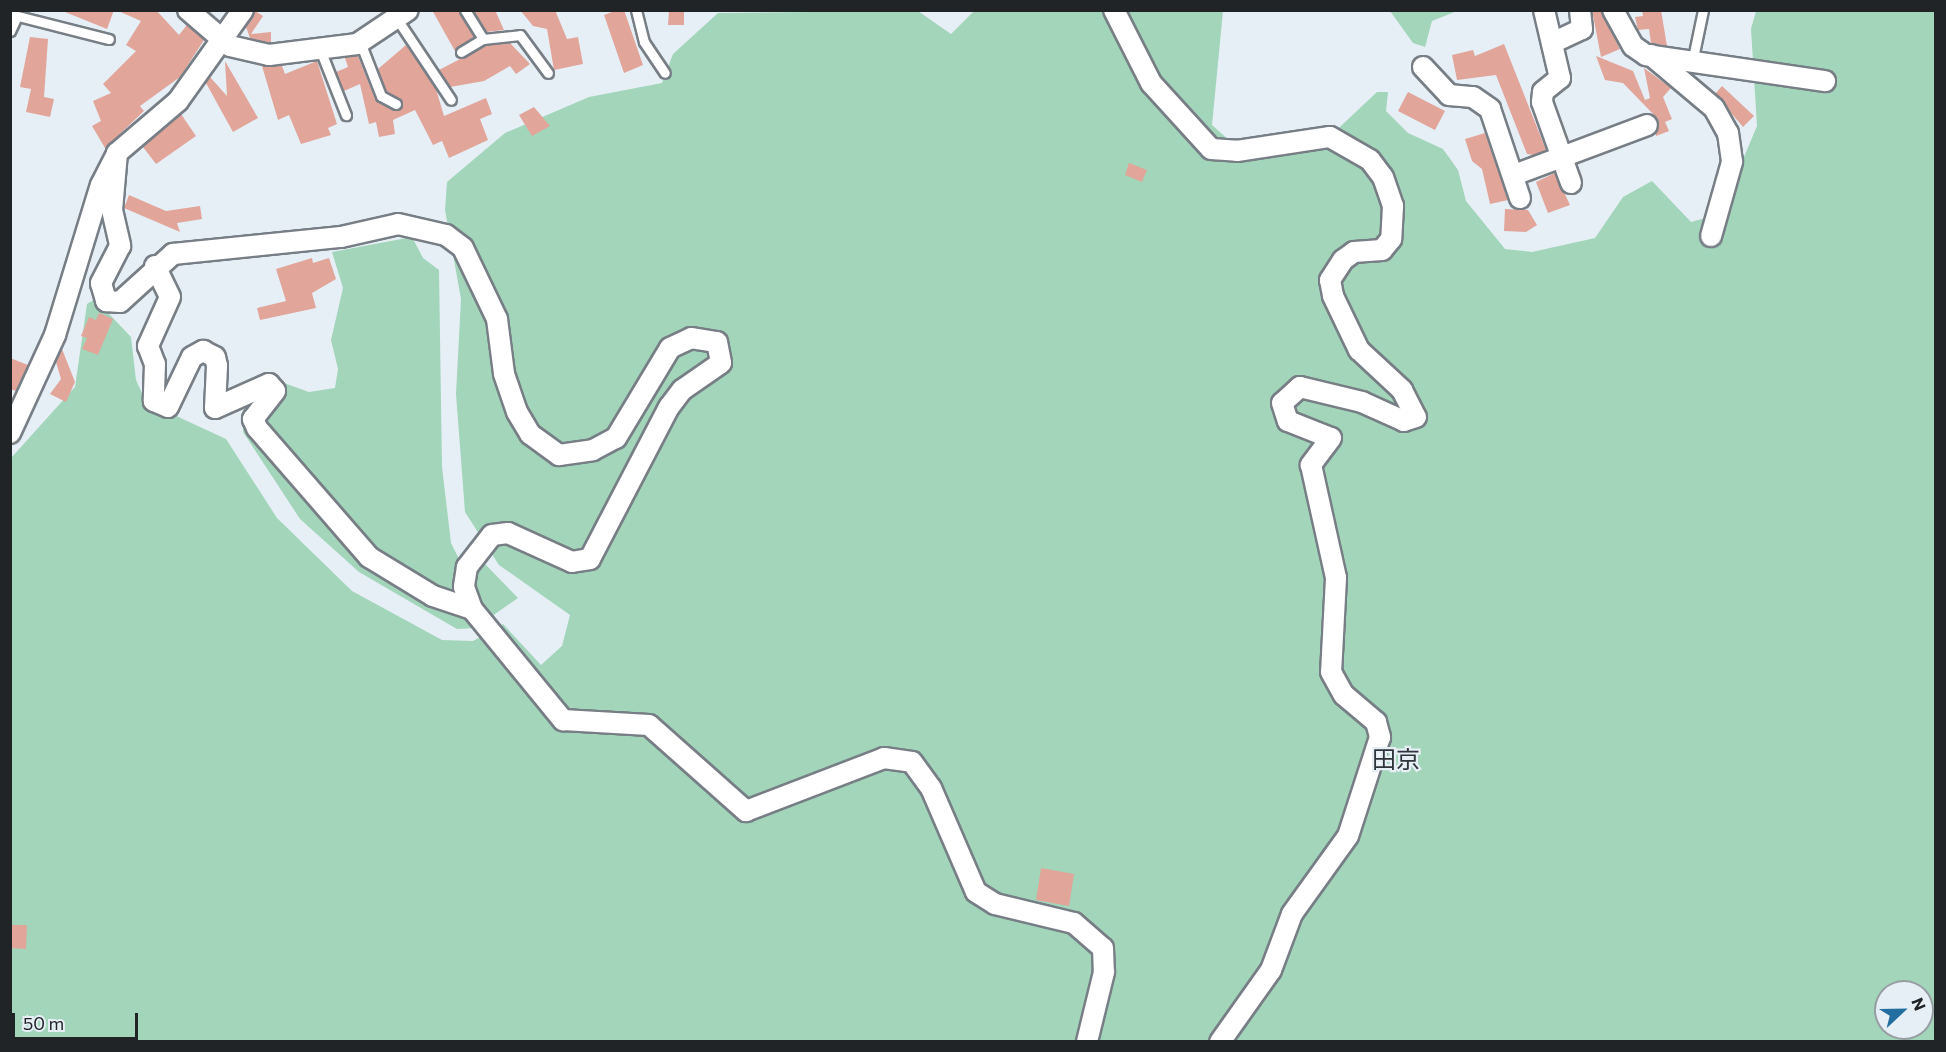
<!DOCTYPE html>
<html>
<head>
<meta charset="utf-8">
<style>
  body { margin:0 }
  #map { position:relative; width:1946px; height:1052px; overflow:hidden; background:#e6eff6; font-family:Commissioner,"Noto Sans JP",sans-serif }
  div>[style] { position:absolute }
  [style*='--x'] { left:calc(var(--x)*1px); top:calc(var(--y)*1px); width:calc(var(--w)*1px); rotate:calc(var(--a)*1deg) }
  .green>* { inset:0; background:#a2d5ba }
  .building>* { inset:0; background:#e1a59a }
  .roads { filter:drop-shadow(2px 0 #777e85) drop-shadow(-2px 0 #777e85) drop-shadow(0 2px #777e85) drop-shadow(0 -2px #777e85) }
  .lane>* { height:9px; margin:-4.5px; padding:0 4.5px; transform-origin:4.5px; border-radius:4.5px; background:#fff }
  .street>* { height:20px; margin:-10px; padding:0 10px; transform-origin:10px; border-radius:10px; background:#fff }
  span { translate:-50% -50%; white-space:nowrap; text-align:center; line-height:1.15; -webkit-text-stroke:4.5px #e6eff6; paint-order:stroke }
  .quarter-label { font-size:24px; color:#2e343a }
  .frame { position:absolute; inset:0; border:12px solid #212426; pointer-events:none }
  .north { position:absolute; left:1874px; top:980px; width:60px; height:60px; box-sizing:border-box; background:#e6eff6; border:2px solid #979ea3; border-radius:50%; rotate:68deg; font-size:16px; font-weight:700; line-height:24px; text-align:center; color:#212426 }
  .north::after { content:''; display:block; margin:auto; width:21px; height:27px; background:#236ea1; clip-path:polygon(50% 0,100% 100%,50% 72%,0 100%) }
  .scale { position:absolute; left:12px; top:1013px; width:126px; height:27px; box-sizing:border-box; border:3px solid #212426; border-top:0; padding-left:8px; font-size:18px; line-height:21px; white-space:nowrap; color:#212426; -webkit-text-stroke:4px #e6eff6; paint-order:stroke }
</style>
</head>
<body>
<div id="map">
  <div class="green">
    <div style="clip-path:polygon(evenodd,918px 11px,951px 34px,974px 11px,1223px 11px,1212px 125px,1231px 142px,1326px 140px,1377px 92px,1388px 92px,1386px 111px,1408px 133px,1443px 149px,1458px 170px,1466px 201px,1505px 249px,1532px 252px,1595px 238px,1623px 197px,1652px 181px,1691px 222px,1720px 214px,1757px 126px,1751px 29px,1756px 11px,1935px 11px,1935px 1041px,11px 1042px,11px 458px,75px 387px,87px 304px,95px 299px,131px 337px,136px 380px,146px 402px,226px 439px,277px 518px,352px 591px,442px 640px,473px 641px,503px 624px,541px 665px,562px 646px,570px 615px,499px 565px,465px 512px,456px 394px,461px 299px,445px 210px,447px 182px,505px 133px,589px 97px,662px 83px,673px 54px,718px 13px,918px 11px,1886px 992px,1922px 992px,1922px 1028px,1886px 1028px,1886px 992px)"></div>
    <div style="clip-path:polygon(1390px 11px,1457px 11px,1432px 21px,1425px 47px,1413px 43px)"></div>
    <div style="clip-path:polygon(412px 237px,423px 258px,439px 270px,442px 467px,451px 543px,461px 563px,485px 564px,518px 598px,475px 628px,457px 629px,359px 572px,300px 519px,243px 432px,243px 412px,254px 397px,284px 383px,309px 392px,335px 388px,338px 369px,331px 340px,343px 288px,332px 252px)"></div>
  </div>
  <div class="building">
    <div style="clip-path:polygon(60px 10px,114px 10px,107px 29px)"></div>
    <div style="clip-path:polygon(116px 10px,156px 10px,179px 35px,187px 25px,204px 40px,180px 77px,140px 106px,144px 111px,105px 148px,92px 126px,101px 121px,93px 101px,111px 93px,103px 84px,136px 51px,126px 45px,141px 21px)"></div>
    <div style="clip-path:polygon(432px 10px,458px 10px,474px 37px,455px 51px)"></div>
    <div style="clip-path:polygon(473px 10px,495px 10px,504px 30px,486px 32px)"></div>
    <div style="clip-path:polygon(520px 10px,555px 10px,567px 39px,578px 37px,583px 64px,554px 70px,547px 29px,533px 26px)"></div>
    <div style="clip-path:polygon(617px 10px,624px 10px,643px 65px,624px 73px,604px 15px)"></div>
    <div style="clip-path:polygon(669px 10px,684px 10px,684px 25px,668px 25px)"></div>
    <div style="clip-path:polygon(1592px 10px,1600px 10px,1620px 49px,1601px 57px)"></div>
    <div style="clip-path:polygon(1642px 10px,1661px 10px,1667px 46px,1651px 43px,1649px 29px,1638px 30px,1635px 17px,1643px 16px)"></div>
    <div style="clip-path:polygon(255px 11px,263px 16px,251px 34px,271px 32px,271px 43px,250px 38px,246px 27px)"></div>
    <div style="clip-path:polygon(30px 37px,48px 39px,44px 97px,54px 99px,50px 117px,26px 112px,31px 89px,20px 87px)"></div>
    <div style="clip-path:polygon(510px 43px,530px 64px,516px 74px,510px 66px,484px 81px,450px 87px,439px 70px,485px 46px)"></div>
    <div style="clip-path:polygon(1504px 44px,1546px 150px,1534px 155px,1527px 154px,1496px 75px,1457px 80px,1452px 55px,1473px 50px,1475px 56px)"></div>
    <div style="clip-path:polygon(406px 45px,436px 89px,444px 116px,486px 98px,492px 114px,480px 119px,488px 140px,449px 158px,442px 141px,433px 145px,415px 110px,393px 120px,395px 134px,379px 137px,376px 122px,369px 124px,360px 84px,344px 91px,336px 72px,348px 67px,345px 58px,358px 56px,375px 99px,399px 110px,402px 101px,386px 91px,378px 69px)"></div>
    <div style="clip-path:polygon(1596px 56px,1633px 71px,1645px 100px,1650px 98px,1644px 68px,1671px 88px,1663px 97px,1672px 119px,1665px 122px,1669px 131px,1656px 136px,1655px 116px,1623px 83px,1605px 80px)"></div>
    <div style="clip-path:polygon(225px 61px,258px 118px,233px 132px,206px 83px,210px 77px,227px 96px)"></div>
    <div style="clip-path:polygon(317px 61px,337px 124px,328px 128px,331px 135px,301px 144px,289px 115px,278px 120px,262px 66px,282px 66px,285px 74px)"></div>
    <div style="clip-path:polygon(1722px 86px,1754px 116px,1743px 127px,1715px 94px)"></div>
    <div style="clip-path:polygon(1408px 92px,1445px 111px,1435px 130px,1398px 111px)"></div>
    <div style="clip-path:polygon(534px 107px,550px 126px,532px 136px,519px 115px)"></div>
    <div style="clip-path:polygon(181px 114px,196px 136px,156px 164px,143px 147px)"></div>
    <div style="clip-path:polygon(1485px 133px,1508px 200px,1490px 204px,1482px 169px,1472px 161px,1465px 139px)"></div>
    <div style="clip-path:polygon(1129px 163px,1147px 170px,1142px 182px,1125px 175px)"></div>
    <div style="clip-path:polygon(1555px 173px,1570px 205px,1548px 213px,1536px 182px)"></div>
    <div style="clip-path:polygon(129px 195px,166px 211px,200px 206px,202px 219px,177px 223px,180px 232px,124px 208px)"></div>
    <div style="clip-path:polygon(1505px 209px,1528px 210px,1537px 225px,1526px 232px,1504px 231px)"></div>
    <div style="clip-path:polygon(312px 258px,313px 263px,329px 258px,336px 279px,312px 293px,316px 308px,260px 320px,257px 308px,286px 301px,276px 269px)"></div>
    <div style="clip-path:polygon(99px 313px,113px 319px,98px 355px,82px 349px,87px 338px,81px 336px,89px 317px,96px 320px)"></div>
    <div style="clip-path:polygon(62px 349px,75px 382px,66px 402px,50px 394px,61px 379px,56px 362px)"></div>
    <div style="clip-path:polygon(10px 358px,28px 365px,16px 391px,10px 389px)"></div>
    <div style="clip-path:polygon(1041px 868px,1074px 874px,1069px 906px,1036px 900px)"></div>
    <div style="clip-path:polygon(10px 925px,27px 925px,26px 949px,10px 948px)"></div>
  </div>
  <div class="roads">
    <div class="lane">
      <div style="--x:465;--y:10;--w:34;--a:58"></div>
      <div style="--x:483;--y:39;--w:37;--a:-6"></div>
      <div style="--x:520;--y:35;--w:47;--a:53.6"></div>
      <div style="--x:636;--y:10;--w:33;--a:76"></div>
      <div style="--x:644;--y:42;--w:37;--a:56"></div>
      <div style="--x:10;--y:14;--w:102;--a:14.2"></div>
      <div style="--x:397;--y:19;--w:97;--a:56.3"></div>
      <div style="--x:10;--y:31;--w:14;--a:-65"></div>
      <div style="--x:360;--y:42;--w:58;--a:68.7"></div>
      <div style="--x:381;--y:96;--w:17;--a:28"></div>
      <div style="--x:321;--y:52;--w:68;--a:68.4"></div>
      <div style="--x:461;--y:52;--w:26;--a:-31"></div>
      <div style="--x:1693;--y:58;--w:49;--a:-78.2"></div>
    </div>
    <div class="street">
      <div style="--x:188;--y:10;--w:55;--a:40.6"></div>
      <div style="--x:230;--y:46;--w:40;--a:13"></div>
      <div style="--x:269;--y:55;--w:89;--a:-7.1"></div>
      <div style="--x:357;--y:44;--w:61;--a:-33.7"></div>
      <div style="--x:1114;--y:10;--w:82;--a:63.1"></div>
      <div style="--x:1151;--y:83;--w:89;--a:47.7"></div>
      <div style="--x:1211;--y:149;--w:26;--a:4"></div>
      <div style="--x:1237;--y:151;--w:94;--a:-8.6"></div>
      <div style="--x:1330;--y:137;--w:46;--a:29.9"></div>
      <div style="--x:1370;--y:160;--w:21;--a:53"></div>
      <div style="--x:1383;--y:177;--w:31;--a:71"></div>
      <div style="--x:1393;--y:206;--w:33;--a:93"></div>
      <div style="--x:1391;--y:239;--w:14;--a:129"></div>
      <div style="--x:1382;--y:250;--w:28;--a:176"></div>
      <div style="--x:1354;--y:252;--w:14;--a:144"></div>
      <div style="--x:1343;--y:260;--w:24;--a:123"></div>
      <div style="--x:1330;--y:280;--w:16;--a:79"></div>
      <div style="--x:1333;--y:296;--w:60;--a:64.3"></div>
      <div style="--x:1359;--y:350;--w:59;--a:42.9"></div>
      <div style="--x:1402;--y:390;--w:30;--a:63"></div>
      <div style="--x:1416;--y:417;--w:13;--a:162"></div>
      <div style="--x:1404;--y:421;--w:46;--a:-155.7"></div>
      <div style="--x:1362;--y:402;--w:64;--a:-166.4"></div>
      <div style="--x:1300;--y:387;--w:24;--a:138"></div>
      <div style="--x:1282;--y:403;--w:19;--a:72"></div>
      <div style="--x:1288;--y:421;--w:46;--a:21.6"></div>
      <div style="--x:1331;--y:438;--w:34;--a:127"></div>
      <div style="--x:1311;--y:465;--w:116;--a:77.5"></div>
      <div style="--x:1336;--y:578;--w:94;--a:93"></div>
      <div style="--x:1331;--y:672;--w:26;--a:61"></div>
      <div style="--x:1344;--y:695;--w:42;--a:40.2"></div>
      <div style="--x:1376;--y:722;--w:16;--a:75"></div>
      <div style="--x:1380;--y:737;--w:104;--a:107.9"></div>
      <div style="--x:1348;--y:836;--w:96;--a:125.7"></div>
      <div style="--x:1292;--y:914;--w:60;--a:110.6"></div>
      <div style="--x:1271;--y:970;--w:88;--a:125.3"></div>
      <div style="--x:1544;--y:10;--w:70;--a:76.8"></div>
      <div style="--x:1560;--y:78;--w:22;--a:141"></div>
      <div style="--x:1543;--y:92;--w:10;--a:96"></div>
      <div style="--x:1542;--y:102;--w:86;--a:70.3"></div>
      <div style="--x:1613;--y:10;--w:41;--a:60.9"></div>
      <div style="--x:1633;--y:46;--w:16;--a:35"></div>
      <div style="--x:1646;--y:55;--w:181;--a:8.3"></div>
      <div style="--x:1552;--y:43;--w:33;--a:-25"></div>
      <div style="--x:1582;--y:29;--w:19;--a:-96"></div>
      <div style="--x:1651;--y:55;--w:82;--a:40.1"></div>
      <div style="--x:1714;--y:108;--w:29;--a:61"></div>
      <div style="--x:1728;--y:133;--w:29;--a:82"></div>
      <div style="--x:1732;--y:162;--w:77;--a:105.8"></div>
      <div style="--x:1423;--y:67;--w:38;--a:47"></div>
      <div style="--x:1449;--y:95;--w:24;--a:5"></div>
      <div style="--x:1473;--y:97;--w:21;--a:35"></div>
      <div style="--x:1490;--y:109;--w:94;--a:71.4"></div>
      <div style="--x:117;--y:153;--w:57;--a:95"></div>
      <div style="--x:112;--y:210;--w:37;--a:77"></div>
      <div style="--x:120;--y:246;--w:42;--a:117.2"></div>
      <div style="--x:101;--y:283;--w:19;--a:74"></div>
      <div style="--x:106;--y:301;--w:14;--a:4"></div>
      <div style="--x:120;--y:302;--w:72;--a:-42.2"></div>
      <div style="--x:173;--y:254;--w:169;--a:-5.8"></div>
      <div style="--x:341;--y:237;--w:58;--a:-12.8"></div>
      <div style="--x:398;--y:224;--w:49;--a:12.9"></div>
      <div style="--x:446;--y:235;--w:21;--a:37"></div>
      <div style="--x:463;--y:248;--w:79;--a:64.4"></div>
      <div style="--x:497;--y:319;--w:55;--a:82.7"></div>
      <div style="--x:504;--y:374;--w:40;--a:71.1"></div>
      <div style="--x:517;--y:412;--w:26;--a:59"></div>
      <div style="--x:530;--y:434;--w:36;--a:36"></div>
      <div style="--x:559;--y:455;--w:34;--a:-8"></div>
      <div style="--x:593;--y:450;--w:26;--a:-28"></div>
      <div style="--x:616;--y:438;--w:105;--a:-59"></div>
      <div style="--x:670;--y:348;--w:23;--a:-25"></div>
      <div style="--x:691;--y:338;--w:26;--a:9"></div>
      <div style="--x:717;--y:342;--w:21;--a:79"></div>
      <div style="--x:721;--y:363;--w:47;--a:145.3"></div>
      <div style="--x:682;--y:390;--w:21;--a:127"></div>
      <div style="--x:669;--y:407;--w:171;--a:117.5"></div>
      <div style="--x:590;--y:559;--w:18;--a:171"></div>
      <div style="--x:572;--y:562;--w:70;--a:-155.6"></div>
      <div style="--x:508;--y:533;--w:16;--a:173"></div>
      <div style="--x:492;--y:535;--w:41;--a:128"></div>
      <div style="--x:467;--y:567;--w:20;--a:99"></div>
      <div style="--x:464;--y:587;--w:23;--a:70"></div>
      <div style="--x:472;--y:609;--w:144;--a:50.7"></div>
      <div style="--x:563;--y:720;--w:86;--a:3.3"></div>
      <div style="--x:649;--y:725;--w:130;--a:41.6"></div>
      <div style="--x:746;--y:811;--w:148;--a:-21"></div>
      <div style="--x:884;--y:758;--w:28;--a:8"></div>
      <div style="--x:912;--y:762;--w:32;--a:54"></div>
      <div style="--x:931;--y:788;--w:113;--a:66.6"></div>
      <div style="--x:976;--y:892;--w:22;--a:32"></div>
      <div style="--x:995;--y:904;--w:81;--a:13.5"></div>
      <div style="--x:1074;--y:923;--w:38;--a:41"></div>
      <div style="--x:1103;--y:948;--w:24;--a:88"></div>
      <div style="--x:1104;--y:972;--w:72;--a:103.7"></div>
      <div style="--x:1514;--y:175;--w:142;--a:-20.6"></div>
      <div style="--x:155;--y:266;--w:34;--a:64"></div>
      <div style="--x:170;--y:297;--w:54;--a:114.2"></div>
      <div style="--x:148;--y:346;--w:19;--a:69"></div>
      <div style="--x:155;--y:364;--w:37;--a:92"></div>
      <div style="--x:154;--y:401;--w:15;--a:23"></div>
      <div style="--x:168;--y:407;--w:55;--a:-64.4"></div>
      <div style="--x:192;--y:357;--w:13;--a:-29"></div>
      <div style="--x:203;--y:351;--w:13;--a:27"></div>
      <div style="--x:215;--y:357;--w:9;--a:77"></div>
      <div style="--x:217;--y:366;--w:42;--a:92.7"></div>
      <div style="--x:215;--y:408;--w:59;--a:-24"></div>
      <div style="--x:269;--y:384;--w:9;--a:49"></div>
      <div style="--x:275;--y:391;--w:36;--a:128"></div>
      <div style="--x:253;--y:419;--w:10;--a:66"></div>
      <div style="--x:257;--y:428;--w:171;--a:49"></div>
      <div style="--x:369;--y:557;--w:75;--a:31.4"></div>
      <div style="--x:433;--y:596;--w:41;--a:18.4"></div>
      <div style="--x:10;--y:433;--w:108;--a:-65.3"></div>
      <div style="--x:55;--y:335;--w:157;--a:-73"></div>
      <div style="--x:101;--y:185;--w:36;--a:-63"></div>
      <div style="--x:117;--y:153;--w:80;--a:-40.4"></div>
      <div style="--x:178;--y:101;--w:112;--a:-54.5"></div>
    </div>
  </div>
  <div class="quarter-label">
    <span style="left:1396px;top:759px">田京</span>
  </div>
  <div class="frame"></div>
  <div class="north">N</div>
  <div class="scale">50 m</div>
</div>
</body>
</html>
